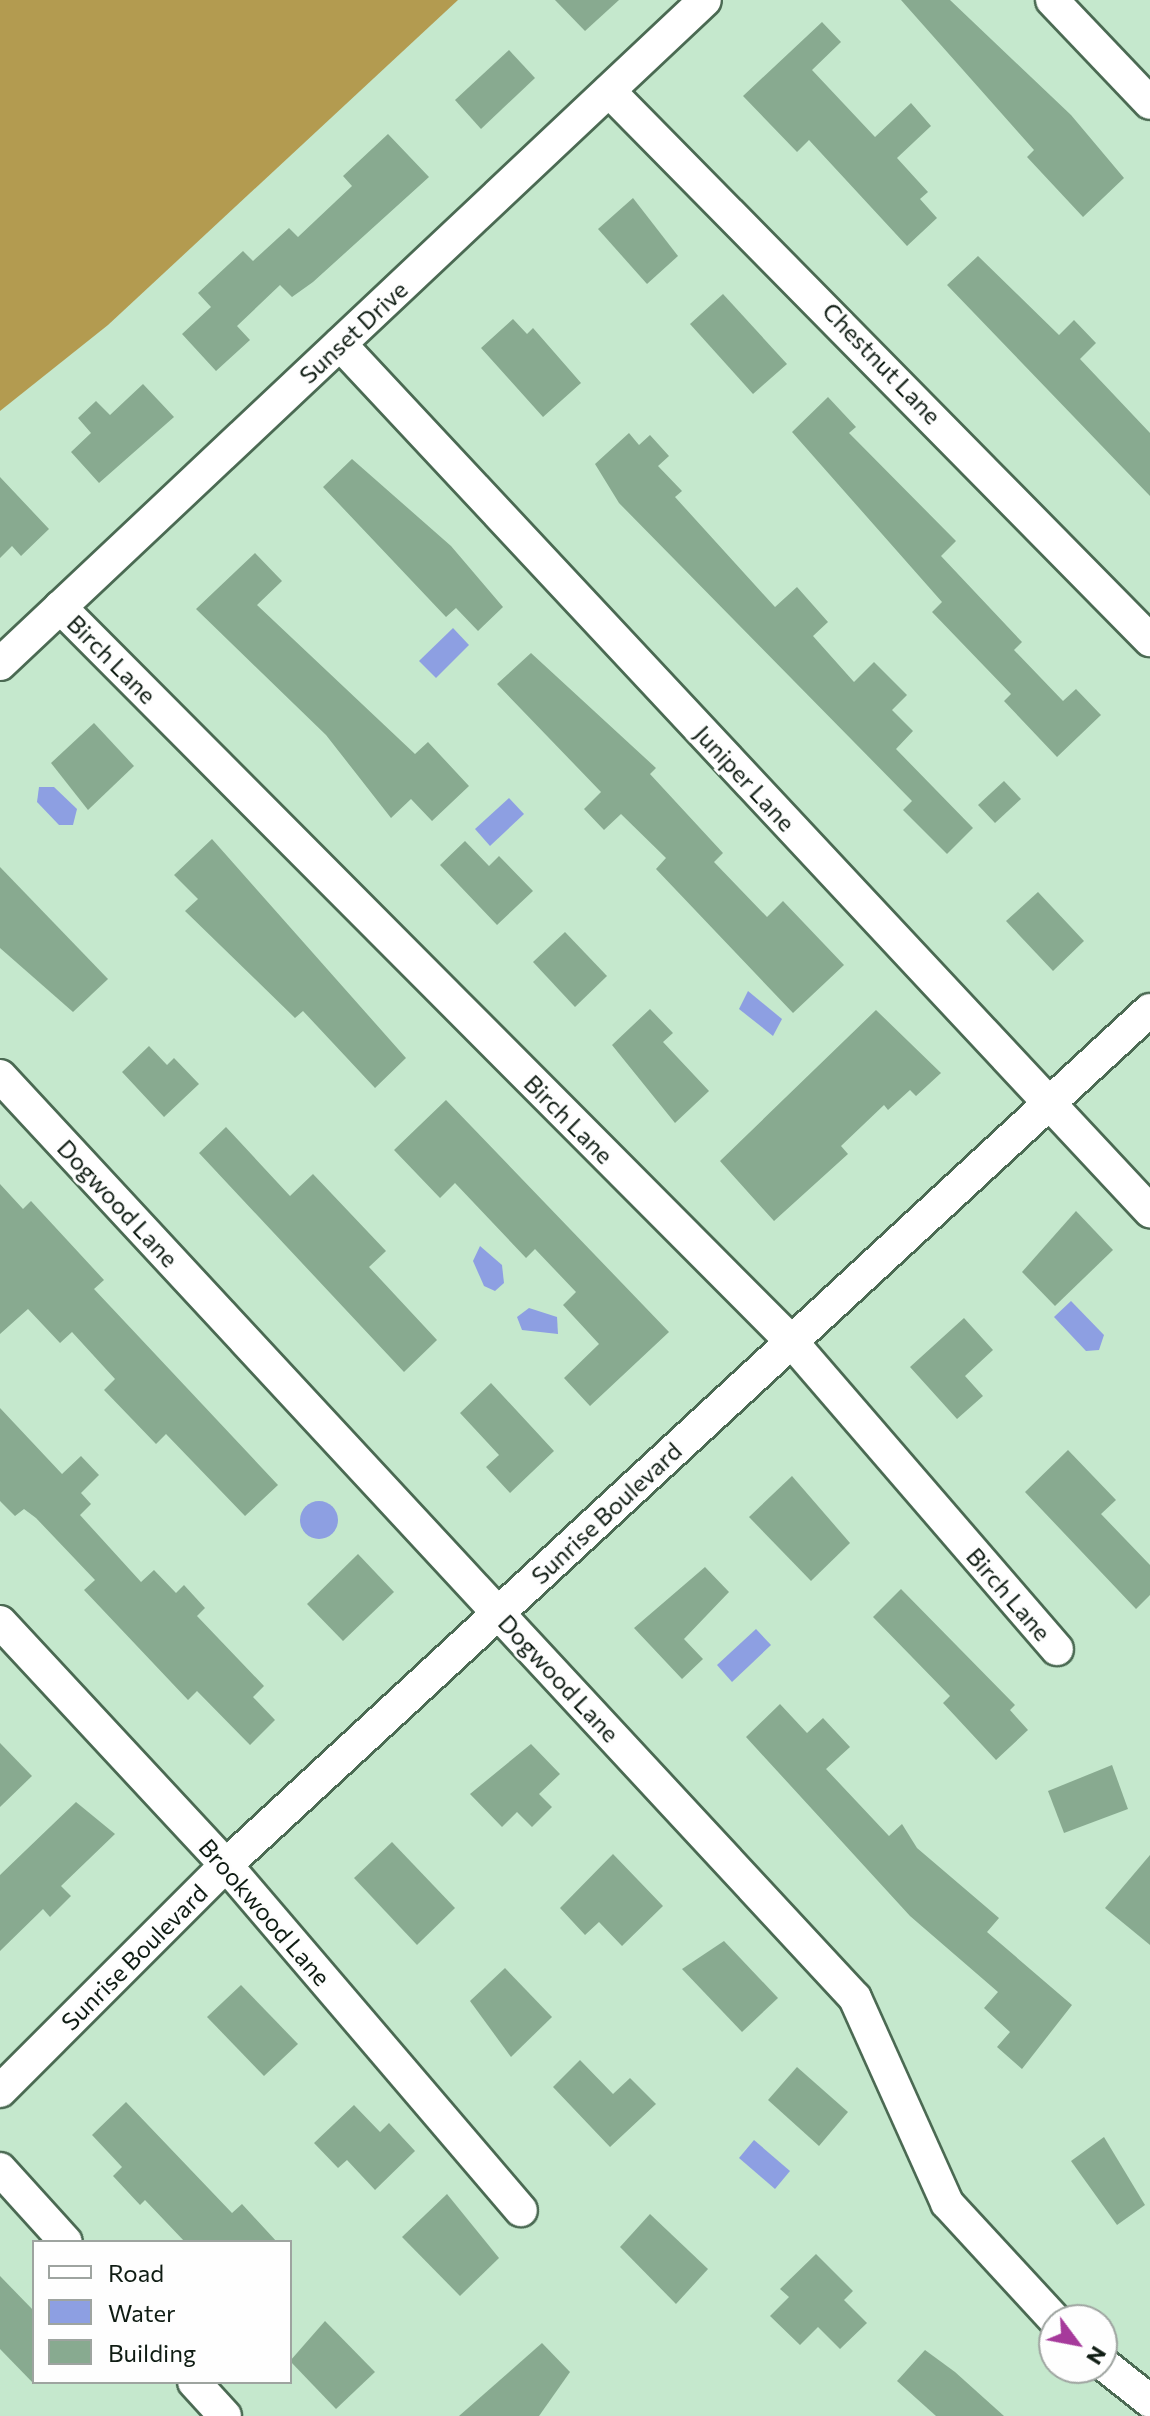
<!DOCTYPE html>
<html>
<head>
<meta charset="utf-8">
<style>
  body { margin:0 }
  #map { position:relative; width:1150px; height:2416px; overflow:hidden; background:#c5e8cd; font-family:Commissioner,sans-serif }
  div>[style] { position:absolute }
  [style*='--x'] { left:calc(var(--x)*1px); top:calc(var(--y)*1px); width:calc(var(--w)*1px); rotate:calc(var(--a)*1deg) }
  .forest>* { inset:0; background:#b39b50 }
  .water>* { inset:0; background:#8d9fe2 }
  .round { border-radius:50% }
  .building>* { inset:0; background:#88aa90 }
  .roads { filter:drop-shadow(2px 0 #4b6a53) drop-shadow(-2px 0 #4b6a53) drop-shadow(0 2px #4b6a53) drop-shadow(0 -2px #4b6a53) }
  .minor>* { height:32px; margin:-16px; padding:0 16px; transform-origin:16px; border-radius:16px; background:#fff }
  span { translate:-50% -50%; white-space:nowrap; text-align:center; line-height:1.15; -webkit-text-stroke:6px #fefefe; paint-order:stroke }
  .street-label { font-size:24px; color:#0f1c13 }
  .legend { position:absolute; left:32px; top:2240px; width:260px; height:144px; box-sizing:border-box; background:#fefefe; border:2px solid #9ea4a0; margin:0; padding:10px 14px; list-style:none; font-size:24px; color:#0f1c13 }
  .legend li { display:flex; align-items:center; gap:16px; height:40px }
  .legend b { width:40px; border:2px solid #9ea4a0 }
  .north { position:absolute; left:1038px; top:2304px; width:80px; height:80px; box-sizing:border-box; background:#fefefe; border:2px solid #9ea4a0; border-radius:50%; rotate:122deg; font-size:22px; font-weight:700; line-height:32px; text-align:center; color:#0f1c13 }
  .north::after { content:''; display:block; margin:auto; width:28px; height:36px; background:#a63a9b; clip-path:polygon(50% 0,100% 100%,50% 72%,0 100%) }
</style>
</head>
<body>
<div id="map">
  <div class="forest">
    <div style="clip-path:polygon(0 0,458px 0,108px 325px,0 411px)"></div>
  </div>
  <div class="water">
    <div style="clip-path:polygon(453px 628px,469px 645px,436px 678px,419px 661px)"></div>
    <div style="clip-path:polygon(39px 787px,54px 787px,77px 809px,73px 825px,59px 825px,37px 802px)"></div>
    <div style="clip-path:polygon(509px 798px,524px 814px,490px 846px,475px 829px)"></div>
    <div style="clip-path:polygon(748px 991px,782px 1019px,773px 1036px,739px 1009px)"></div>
    <div style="clip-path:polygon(480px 1246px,502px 1265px,504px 1283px,495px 1291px,484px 1286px,473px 1261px)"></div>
    <div style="clip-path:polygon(1071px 1301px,1104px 1335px,1099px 1350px,1086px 1351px,1054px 1317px)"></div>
    <div style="clip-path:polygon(529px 1308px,557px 1317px,558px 1334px,522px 1330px,517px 1317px)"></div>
    <div class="round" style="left:300px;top:1501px;width:38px;height:38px"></div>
    <div style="clip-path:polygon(756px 1629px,771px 1645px,732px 1682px,717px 1665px)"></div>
    <div style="clip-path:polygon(754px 2140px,790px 2171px,775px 2189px,739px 2158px)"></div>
  </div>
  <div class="building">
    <div style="clip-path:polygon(555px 0,619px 0,585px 31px)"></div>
    <div style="clip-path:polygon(901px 0,950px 0,1071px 115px,1124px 178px,1083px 217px,1027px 157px,1034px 150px)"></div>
    <div style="clip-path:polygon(822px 22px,841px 42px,812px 70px,875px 137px,911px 103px,931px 126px,897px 158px,928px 192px,920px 199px,937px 218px,907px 246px,809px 140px,797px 152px,743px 96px)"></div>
    <div style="clip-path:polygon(509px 50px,535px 78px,481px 129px,455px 100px)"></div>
    <div style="clip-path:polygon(388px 134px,429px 177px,313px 282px,292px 297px,280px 285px,237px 326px,250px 340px,216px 371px,182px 334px,211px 307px,198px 293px,243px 251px,253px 261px,289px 228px,298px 237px,352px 186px,343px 176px)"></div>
    <div style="clip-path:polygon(633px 198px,678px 256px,647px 284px,598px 229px)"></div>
    <div style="clip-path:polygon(978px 256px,1059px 335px,1074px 320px,1096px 343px,1080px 359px,1150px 433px,1150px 496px,947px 285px)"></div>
    <div style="clip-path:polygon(723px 294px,787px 364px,753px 394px,690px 324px)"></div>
    <div style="clip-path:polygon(513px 319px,527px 334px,533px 328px,581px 383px,543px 417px,481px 348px)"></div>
    <div style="clip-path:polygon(143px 384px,174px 417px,99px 483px,71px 452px,91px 433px,78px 418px,96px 401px,110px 415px)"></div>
    <div style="clip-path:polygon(828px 397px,856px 427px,849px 433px,956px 541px,941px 556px,1022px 642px,1014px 650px,1063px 701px,1076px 689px,1101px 715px,1057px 757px,1004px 701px,1011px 694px,932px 612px,942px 602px,792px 432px)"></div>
    <div style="clip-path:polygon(629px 433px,639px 445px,650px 435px,669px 456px,658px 466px,682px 491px,675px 497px,775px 607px,797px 587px,828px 622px,813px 636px,854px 682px,874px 662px,907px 695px,892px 710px,913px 731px,896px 749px,973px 828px,947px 854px,903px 810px,912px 801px,619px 503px,595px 464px)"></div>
    <div style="clip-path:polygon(352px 459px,451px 546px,503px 607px,478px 631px,456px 608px,446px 617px,323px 487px)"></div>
    <div style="clip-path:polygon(0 477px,49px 529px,21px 556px,12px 546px,0 558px)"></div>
    <div style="clip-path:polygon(255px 553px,282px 581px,257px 605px,415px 754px,428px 742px,469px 786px,432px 821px,411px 799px,391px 818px,326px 735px,196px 609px)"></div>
    <div style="clip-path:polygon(531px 653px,656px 768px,650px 774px,723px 853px,714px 862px,767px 917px,783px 901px,844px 965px,793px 1013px,656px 869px,666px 858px,621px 814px,604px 830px,584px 809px,601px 792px,497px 684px)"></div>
    <div style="clip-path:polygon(94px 723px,134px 766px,88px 810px,51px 763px)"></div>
    <div style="clip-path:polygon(1004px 781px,1021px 799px,995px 823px,978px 805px)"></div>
    <div style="clip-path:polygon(212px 839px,406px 1058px,375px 1088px,303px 1011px,295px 1018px,185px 911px,198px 899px,174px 875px)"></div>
    <div style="clip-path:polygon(465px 841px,489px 866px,499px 856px,533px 891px,497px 925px,440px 865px)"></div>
    <div style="clip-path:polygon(0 867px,108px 979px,73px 1012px,0 948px)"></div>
    <div style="clip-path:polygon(1038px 892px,1084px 941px,1053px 971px,1006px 921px)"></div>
    <div style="clip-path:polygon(565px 932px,607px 976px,575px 1007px,533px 962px)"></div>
    <div style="clip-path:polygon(650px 1009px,673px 1033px,663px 1042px,709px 1091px,675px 1123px,612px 1045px)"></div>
    <div style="clip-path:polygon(876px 1010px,941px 1073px,916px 1096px,910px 1090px,888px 1110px,884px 1105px,841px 1146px,848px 1154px,774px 1221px,720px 1161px)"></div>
    <div style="clip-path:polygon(149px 1046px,167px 1065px,174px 1058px,199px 1084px,164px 1117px,122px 1072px)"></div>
    <div style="clip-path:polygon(446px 1100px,669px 1332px,590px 1406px,564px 1378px,599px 1344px,563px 1305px,576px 1292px,535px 1249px,526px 1258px,455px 1183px,440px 1198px,394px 1150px)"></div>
    <div style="clip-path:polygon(226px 1127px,290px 1196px,313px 1174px,386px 1251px,369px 1267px,437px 1340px,404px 1372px,199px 1153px)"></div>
    <div style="clip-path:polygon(0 1184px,23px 1209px,31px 1201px,104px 1280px,94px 1289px,278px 1485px,245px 1516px,166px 1434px,156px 1444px,104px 1390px,115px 1379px,72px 1332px,60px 1343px,28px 1309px,0 1334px)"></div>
    <div style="clip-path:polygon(1076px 1211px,1113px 1250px,1055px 1306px,1022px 1272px)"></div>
    <div style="clip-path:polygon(964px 1318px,993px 1350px,965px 1376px,983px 1396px,957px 1419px,910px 1367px)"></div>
    <div style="clip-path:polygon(491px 1383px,554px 1451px,510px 1493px,486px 1467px,499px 1455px,460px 1413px)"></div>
    <div style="clip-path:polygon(0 1408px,62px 1474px,81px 1456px,99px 1475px,81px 1493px,91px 1504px,80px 1515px,141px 1582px,154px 1570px,176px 1593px,184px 1585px,205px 1608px,197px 1616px,264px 1686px,253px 1697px,275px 1720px,250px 1745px,197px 1691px,188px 1700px,84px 1590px,95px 1580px,36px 1518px,24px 1509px,15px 1516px,0 1501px)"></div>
    <div style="clip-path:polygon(1068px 1450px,1116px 1500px,1101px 1514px,1150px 1565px,1150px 1595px,1136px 1609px,1025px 1492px)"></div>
    <div style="clip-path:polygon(792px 1476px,850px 1543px,811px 1581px,749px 1517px)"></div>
    <div style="clip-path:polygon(358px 1554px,394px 1592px,343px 1641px,307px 1604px)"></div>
    <div style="clip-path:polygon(705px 1567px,729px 1592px,684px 1639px,703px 1659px,682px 1679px,634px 1628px)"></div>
    <div style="clip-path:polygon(901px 1589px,1015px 1705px,1010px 1710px,1028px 1730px,996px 1760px,943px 1703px,950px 1696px,873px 1617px)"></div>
    <div style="clip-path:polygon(780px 1704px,807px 1733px,823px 1718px,850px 1747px,826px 1769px,889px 1836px,902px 1824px,917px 1848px,999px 1918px,987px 1932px,1072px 2005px,1022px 2069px,997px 2047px,1010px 2032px,984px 2008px,998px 1992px,910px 1916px,746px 1737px)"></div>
    <div style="clip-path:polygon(0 1743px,32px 1776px,0 1807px)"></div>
    <div style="clip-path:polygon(531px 1744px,560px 1774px,539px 1794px,552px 1807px,532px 1827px,517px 1812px,502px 1827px,470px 1794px)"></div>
    <div style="clip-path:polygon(1112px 1765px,1128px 1809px,1064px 1833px,1048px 1791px)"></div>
    <div style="clip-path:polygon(76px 1802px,115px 1834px,61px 1886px,71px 1896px,50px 1917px,43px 1909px,0 1951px,0 1875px)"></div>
    <div style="clip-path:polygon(392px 1842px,455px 1908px,417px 1945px,354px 1878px)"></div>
    <div style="clip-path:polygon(613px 1854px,663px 1906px,622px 1946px,599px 1922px,585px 1935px,560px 1908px)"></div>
    <div style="clip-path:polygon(1150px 1855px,1150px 1945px,1105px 1908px)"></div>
    <div style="clip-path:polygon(724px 1941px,778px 1998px,742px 2032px,682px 1969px)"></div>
    <div style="clip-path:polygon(505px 1968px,552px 2017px,511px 2057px,470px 2001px)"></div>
    <div style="clip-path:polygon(241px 1985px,298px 2044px,264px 2076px,207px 2017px)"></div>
    <div style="clip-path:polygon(580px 2060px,613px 2094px,630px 2078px,656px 2104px,610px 2147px,553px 2087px)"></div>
    <div style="clip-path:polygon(797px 2067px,848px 2112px,819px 2146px,768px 2100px)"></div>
    <div style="clip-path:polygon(126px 2102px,232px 2213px,242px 2204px,277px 2242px,185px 2242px,145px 2200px,140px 2205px,113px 2176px,122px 2167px,92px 2135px)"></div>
    <div style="clip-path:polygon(354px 2105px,380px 2132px,389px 2123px,415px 2151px,375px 2190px,347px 2160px,338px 2168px,314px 2143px)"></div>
    <div style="clip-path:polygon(1104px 2137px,1145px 2205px,1117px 2225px,1071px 2161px)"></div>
    <div style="clip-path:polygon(447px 2194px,499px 2258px,460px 2296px,402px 2237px)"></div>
    <div style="clip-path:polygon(650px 2214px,708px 2269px,676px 2304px,620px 2247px)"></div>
    <div style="clip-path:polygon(816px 2254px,853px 2291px,844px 2300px,867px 2323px,840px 2349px,818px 2327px,800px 2345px,770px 2316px,789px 2297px,780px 2289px)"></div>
    <div style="clip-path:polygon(0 2276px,34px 2311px,34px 2384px,0 2349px)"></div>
    <div style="clip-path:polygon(325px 2321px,375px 2372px,336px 2409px,290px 2361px)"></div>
    <div style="clip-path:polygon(542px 2343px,570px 2372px,539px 2416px,459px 2416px)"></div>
    <div style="clip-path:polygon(925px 2350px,955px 2372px,1004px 2416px,936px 2416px,897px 2381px)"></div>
  </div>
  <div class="roads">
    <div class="minor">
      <div style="--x:1052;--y:0;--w:142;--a:46.4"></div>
      <div style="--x:609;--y:91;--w:771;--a:45.42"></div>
      <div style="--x:340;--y:344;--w:1187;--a:46.95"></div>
      <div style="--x:60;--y:607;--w:1036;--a:45.12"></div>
      <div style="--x:791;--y:1341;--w:407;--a:49.2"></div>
      <div style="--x:0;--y:664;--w:968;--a:-43.28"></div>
      <div style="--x:0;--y:1076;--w:1257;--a:47.16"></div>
      <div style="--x:855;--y:1998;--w:225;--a:65.8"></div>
      <div style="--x:947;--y:2203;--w:159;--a:47.3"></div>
      <div style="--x:0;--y:1622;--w:332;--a:47.1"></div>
      <div style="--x:226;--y:1865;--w:454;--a:49.5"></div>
      <div style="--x:0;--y:2091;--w:320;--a:-45"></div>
      <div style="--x:226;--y:1865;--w:1259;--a:-42.78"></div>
      <div style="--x:0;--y:2169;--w:98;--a:47.9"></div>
      <div style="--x:1102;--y:2363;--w:61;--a:38.4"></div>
      <div style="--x:194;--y:2382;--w:46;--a:47.6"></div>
    </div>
  </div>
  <div class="street-label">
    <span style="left:353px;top:332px;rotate:-43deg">Sunset Drive</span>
    <span style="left:882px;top:363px;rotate:46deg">Chestnut Lane</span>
    <span style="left:112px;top:659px;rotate:45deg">Birch Lane</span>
    <span style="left:745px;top:778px;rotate:47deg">Juniper Lane</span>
    <span style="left:569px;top:1119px;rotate:45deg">Birch Lane</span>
    <span style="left:118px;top:1203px;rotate:47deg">Dogwood Lane</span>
    <span style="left:606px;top:1513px;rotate:-43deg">Sunrise Boulevard</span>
    <span style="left:1009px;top:1594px;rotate:49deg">Birch Lane</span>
    <span style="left:559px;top:1678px;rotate:47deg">Dogwood Lane</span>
    <span style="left:265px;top:1912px;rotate:49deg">Brookwood Lane</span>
    <span style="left:134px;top:1957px;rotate:-45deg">Sunrise Boulevard</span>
  </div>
  <ul class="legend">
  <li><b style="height:10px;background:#fff"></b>Road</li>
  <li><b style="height:22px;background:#8d9fe2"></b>Water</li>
  <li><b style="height:22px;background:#88aa90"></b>Building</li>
  </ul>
  <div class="north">N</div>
</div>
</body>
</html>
